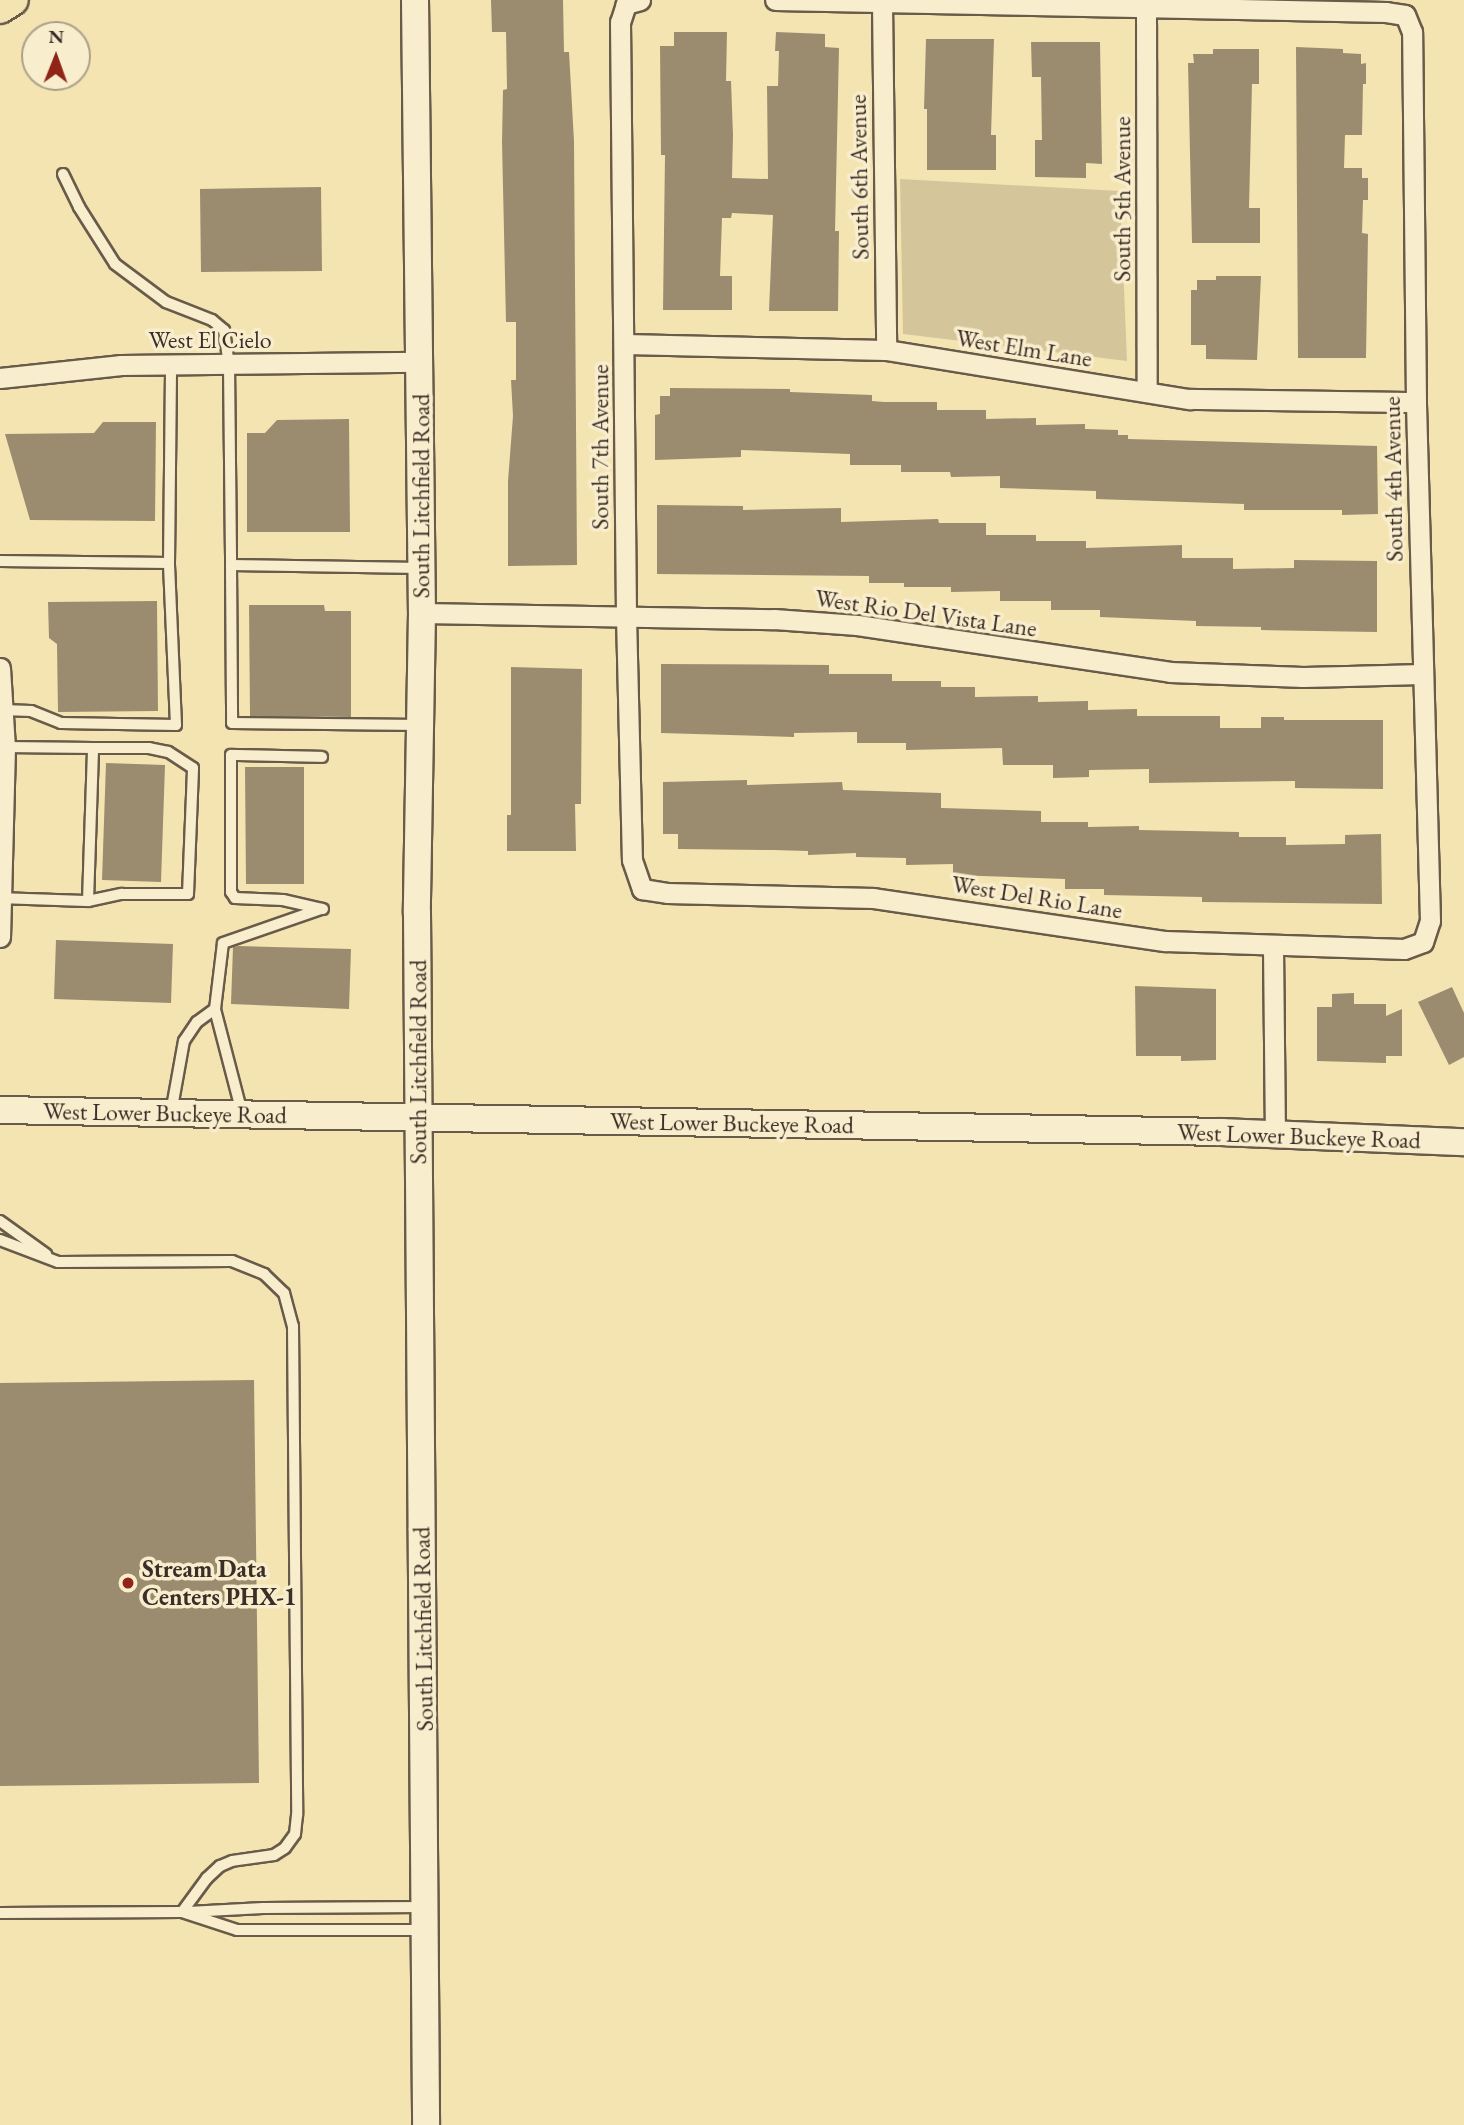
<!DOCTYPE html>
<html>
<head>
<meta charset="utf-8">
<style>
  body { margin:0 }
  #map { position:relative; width:1464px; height:2125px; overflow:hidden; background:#f4e4b1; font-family:"EB Garamond",serif }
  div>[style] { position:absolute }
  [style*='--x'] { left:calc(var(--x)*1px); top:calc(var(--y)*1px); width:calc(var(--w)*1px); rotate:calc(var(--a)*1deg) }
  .green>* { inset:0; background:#d5c59a }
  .building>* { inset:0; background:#9b8c6f }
  .roads { filter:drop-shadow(2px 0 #695b4a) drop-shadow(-2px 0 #695b4a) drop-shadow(0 2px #695b4a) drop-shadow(0 -2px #695b4a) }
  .lane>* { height:10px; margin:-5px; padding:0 5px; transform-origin:5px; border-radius:5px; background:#f8edcc }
  .street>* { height:19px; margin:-9.5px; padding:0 9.5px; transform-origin:9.5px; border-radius:9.5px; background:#f8edcc }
  .secondary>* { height:26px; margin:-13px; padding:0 13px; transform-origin:13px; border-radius:13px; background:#f8edcc }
  .primary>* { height:30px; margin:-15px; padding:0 15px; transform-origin:15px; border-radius:15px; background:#f4e4b1 }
  .dots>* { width:19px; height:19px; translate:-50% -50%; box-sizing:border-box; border:4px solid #f8edcc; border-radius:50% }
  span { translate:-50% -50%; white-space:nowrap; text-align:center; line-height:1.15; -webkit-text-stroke:7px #f8edcc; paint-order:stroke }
  .street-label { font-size:24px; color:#3b2d27 }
  .poi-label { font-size:24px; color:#3b2d27; font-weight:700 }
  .left { translate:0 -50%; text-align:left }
  .north { position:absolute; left:21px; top:21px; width:70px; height:70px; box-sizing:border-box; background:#f8edcc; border:2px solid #aca08a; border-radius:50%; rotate:1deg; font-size:19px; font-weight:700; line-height:28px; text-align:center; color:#3b2d27 }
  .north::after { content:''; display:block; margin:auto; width:24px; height:32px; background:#8f2418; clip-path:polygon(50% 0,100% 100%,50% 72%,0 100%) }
</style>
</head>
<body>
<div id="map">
  <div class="green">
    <div style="clip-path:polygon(900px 179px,1120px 191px,1127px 361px,903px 334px)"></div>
  </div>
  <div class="building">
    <div style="clip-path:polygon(491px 0,563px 0,564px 52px,569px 52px,574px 141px,577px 565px,508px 566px,508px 481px,513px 416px,511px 380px,516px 380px,516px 322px,506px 322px,502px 142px,503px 90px,507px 89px,506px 32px,492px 32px)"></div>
    <div style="clip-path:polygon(674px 32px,727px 32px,726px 81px,731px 81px,733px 135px,732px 178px,768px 179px,767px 86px,778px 86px,779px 51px,775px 51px,776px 32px,825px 34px,825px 47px,839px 48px,835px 231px,839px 231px,838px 311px,769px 311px,773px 215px,732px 213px,731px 218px,722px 218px,720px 276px,732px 276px,732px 310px,663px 310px,665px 155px,661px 155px,660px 46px,674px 46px)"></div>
    <div style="clip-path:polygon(926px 39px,994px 39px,991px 135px,996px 135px,996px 170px,927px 170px,927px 109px,924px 109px)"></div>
    <div style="clip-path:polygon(1031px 42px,1100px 42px,1102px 164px,1086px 163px,1086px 178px,1035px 177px,1035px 140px,1042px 140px,1041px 77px,1032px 77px)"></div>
    <div style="clip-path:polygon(1296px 47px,1343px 49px,1343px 53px,1361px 54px,1361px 64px,1366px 63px,1366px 84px,1363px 84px,1362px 135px,1345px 135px,1344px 168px,1362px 168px,1362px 178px,1368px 178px,1368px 200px,1363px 200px,1362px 233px,1368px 234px,1366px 358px,1298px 358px)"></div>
    <div style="clip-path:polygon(1213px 49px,1259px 49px,1259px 84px,1252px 84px,1249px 208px,1260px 208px,1260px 243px,1192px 243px,1188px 63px,1194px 63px,1193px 54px,1213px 54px)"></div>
    <div style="clip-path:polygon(321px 187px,322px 271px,201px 272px,200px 189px)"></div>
    <div style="clip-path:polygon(1216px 276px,1261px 276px,1257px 360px,1206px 359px,1206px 345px,1191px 345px,1191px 290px,1197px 290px,1197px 280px,1216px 280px)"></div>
    <div style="clip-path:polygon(670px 388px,790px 389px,790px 392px,872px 395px,872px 401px,884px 402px,937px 402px,937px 410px,986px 410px,986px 419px,1036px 418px,1036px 425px,1085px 424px,1085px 429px,1118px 430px,1118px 435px,1128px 435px,1128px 439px,1377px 446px,1378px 514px,1342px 515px,1342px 510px,1244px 510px,1244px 504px,1096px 499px,1096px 491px,1000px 488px,1000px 476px,951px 477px,950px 472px,901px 472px,901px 465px,850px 465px,850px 454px,741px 450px,741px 457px,655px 460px,655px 415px,660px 414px,660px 396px,670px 396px)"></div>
    <div style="clip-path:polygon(349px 419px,350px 532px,247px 532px,247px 433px,265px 433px,277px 420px)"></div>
    <div style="clip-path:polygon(103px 422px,156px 422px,155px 521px,30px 520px,5px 434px,94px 433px)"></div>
    <div style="clip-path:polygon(657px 505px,743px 506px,743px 510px,841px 508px,841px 522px,938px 519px,939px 523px,986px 523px,986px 535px,1036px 535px,1036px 541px,1086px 541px,1086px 548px,1182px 545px,1182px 558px,1233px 558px,1233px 569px,1294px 568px,1294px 560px,1377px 561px,1377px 632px,1261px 630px,1261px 627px,1196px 626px,1196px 621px,1100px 617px,1100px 610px,1051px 610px,1051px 601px,1000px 601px,1000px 591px,951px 592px,951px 587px,904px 587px,904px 583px,869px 583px,869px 576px,657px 574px)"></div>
    <div style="clip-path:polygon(157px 601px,158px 711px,58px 712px,57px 644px,49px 638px,48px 602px)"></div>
    <div style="clip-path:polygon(249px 605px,324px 605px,325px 611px,351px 611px,351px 717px,250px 716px)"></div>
    <div style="clip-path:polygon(661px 664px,829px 665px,829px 674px,892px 674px,892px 681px,941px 681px,941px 687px,975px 687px,975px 697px,1038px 696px,1038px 702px,1088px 701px,1088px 710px,1137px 709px,1137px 716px,1220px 716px,1220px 728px,1261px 728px,1261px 717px,1284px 717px,1284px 720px,1383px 720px,1383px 789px,1295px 788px,1295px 781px,1149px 783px,1149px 769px,1089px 770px,1089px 777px,1053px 778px,1053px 765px,1003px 765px,1002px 748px,906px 750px,906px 743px,857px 743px,857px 732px,794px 733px,794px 737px,661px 733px)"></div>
    <div style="clip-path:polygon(511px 667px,582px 669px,581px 804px,575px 804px,576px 851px,507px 851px,507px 815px,511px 815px)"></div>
    <div style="clip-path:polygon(106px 763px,165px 765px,161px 882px,102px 880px)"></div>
    <div style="clip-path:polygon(245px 767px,304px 767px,304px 884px,246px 884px)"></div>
    <div style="clip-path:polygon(747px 780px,747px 785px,842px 782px,843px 790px,941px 793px,941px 808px,1041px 811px,1041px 822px,1088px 822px,1088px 827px,1139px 826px,1139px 830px,1239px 832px,1239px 837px,1286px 837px,1286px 845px,1345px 844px,1345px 835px,1381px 834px,1382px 904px,1202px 902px,1202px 897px,1104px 895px,1104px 889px,1065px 889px,1065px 879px,953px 875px,953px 864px,906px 865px,906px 858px,856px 857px,856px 853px,808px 855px,808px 851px,773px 850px,678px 849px,678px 834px,663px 834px,663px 782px)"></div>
    <div style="clip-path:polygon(56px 940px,173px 944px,171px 1003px,54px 999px)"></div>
    <div style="clip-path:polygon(238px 946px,351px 949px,349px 1009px,231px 1004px,233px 947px)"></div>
    <div style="clip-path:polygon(1135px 986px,1216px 989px,1216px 1060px,1181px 1061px,1181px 1056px,1136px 1056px)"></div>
    <div style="clip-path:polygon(1452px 987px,1464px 1013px,1464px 1057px,1449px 1065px,1418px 1002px)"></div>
    <div style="clip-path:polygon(1354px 993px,1354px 1004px,1386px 1004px,1386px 1016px,1402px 1009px,1402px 1056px,1386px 1056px,1386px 1063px,1317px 1061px,1317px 1007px,1332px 1007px,1332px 994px)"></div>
    <div style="clip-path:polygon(254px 1380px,259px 1783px,0 1786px,0 1383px)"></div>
  </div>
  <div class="roads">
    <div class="lane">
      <div style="--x:63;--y:174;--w:37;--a:64"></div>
      <div style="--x:79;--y:207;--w:67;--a:57.7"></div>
      <div style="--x:115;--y:264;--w:64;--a:36.7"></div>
      <div style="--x:166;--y:302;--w:49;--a:21.4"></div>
      <div style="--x:212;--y:320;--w:16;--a:40"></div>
      <div style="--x:224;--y:330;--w:35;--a:82"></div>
      <div style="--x:229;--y:365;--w:200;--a:89.4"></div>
      <div style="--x:231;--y:565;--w:190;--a:0.9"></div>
      <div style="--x:0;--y:561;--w:169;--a:0.7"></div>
      <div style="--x:169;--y:563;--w:198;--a:-89.4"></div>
      <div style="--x:231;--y:565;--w:158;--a:89.6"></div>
      <div style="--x:232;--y:723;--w:188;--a:0.6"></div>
      <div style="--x:3;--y:710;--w:28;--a:2"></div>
      <div style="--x:31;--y:711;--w:32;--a:22"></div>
      <div style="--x:61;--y:723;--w:115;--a:1"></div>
      <div style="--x:176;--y:725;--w:162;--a:-92.5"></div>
      <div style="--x:322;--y:757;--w:91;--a:-178.7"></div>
      <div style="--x:231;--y:755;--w:137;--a:90"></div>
      <div style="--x:231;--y:892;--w:7;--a:56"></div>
      <div style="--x:235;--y:898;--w:48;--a:2.4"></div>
      <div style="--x:283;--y:900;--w:41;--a:12.7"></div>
      <div style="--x:1;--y:898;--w:87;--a:2"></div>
      <div style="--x:88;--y:901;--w:153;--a:-88.1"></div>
      <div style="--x:93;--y:748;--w:88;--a:-179.3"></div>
      <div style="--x:88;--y:901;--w:35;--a:-12"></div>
      <div style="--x:122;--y:894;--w:66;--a:0"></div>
      <div style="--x:188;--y:894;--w:126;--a:-87.7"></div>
      <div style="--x:193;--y:768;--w:30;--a:-147"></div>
      <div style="--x:168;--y:752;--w:19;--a:-168"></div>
      <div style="--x:149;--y:748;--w:56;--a:180"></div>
      <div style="--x:171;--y:1113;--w:73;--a:-79.8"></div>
      <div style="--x:184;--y:1041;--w:23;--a:-56"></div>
      <div style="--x:197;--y:1022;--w:22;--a:-36"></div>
      <div style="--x:242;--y:1113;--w:107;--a:-104.6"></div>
      <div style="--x:215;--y:1009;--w:66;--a:-83.1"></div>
      <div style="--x:223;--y:943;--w:104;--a:-19.1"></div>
      <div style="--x:0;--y:1221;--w:57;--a:35.7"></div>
      <div style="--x:0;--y:1240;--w:62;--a:20.8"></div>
      <div style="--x:58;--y:1262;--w:174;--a:-0.3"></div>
      <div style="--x:232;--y:1261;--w:35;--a:22"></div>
      <div style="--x:264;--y:1274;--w:28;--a:44"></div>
      <div style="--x:284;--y:1293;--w:34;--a:75"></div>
      <div style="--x:293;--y:1326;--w:489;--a:89.5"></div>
      <div style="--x:297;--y:1815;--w:19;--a:96"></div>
      <div style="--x:295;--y:1834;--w:17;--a:126"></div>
      <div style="--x:285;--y:1848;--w:13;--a:148"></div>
      <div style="--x:274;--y:1855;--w:42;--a:171.9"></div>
      <div style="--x:232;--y:1861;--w:13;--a:157"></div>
      <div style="--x:220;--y:1866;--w:18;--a:137"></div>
      <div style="--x:207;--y:1878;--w:42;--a:126.3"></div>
      <div style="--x:182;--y:1912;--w:182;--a:179.7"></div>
      <div style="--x:182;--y:1912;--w:58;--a:18.1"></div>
      <div style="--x:237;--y:1930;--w:187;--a:0"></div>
      <div style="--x:188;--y:1912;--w:75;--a:-3.1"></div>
      <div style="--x:263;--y:1908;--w:159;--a:-0.4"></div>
    </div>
    <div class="street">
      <div style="--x:640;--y:0;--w:15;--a:164"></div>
      <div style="--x:626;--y:4;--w:19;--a:108"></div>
      <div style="--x:620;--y:22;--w:594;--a:89.42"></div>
      <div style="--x:626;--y:616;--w:244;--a:88.6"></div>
      <div style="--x:632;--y:860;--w:31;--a:71"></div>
      <div style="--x:642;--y:889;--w:25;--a:9"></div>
      <div style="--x:667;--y:893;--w:206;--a:1.4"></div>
      <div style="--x:873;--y:898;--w:295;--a:8.4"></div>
      <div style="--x:1165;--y:941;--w:239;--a:1.9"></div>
      <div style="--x:1404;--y:949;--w:20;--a:-20"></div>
      <div style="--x:1423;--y:942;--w:22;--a:-72"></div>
      <div style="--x:1430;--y:921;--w:519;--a:-91.55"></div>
      <div style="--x:1416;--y:402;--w:370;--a:-90.6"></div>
      <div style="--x:1412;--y:32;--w:18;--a:-112"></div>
      <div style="--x:1405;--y:15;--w:19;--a:-171"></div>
      <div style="--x:1386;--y:12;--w:611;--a:-178.87"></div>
      <div style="--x:882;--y:3;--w:347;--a:89.3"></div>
      <div style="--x:1146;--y:6;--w:386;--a:89.9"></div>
      <div style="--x:624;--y:344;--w:262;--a:1.3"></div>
      <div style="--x:886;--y:350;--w:308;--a:9.2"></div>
      <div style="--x:1190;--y:399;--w:226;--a:0.8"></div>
      <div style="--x:0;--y:378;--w:122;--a:-6.1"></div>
      <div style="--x:121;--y:365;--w:299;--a:-0.6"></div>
      <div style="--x:422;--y:613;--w:352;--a:1"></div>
      <div style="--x:774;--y:619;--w:83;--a:4.1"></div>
      <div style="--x:857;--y:625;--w:317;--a:8.5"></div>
      <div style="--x:1170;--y:672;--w:133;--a:2.2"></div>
      <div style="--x:1303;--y:677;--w:119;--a:-1.4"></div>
      <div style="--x:0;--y:668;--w:79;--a:86.4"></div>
      <div style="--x:5;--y:747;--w:190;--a:91.5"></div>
      <div style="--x:1273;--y:947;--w:187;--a:89.4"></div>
    </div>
    <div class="secondary">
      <div style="--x:415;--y:0;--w:613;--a:89.35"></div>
      <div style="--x:422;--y:613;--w:300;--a:91"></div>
      <div style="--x:417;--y:913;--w:1212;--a:89.57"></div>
      <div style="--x:0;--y:1110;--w:1222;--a:1.03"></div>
      <div style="--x:1222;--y:1132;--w:242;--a:2.4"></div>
    </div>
    <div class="primary">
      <div style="--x:0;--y:8;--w:15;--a:-32"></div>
    </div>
  </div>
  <div class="dots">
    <div style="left:128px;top:1583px;background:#8f2418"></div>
  </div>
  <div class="street-label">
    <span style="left:859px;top:177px;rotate:-91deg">South 6th Avenue</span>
    <span style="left:1122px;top:199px;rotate:-90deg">South 5th Avenue</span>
    <span style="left:210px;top:340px">West El Cielo</span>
    <span style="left:1024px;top:348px;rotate:9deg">West Elm Lane</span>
    <span style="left:600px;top:447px;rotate:-90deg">South 7th Avenue</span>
    <span style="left:1393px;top:479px;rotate:-91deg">South 4th Avenue</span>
    <span style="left:421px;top:496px;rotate:-90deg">South Litchfield Road</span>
    <span style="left:926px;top:613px;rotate:8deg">West Rio Del Vista Lane</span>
    <span style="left:1037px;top:897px;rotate:9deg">West Del Rio Lane</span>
    <span style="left:418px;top:1062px;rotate:-90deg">South Litchfield Road</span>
    <span style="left:165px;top:1113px;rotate:1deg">West Lower Buckeye Road</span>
    <span style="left:732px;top:1123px;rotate:1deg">West Lower Buckeye Road</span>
    <span style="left:1299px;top:1136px;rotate:2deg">West Lower Buckeye Road</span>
    <span style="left:423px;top:1629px;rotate:-91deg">South Litchfield Road</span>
  </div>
  <div class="poi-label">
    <span class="left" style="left:142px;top:1583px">Stream Data<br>Centers PHX-1</span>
  </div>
  <div class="north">N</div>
</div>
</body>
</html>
